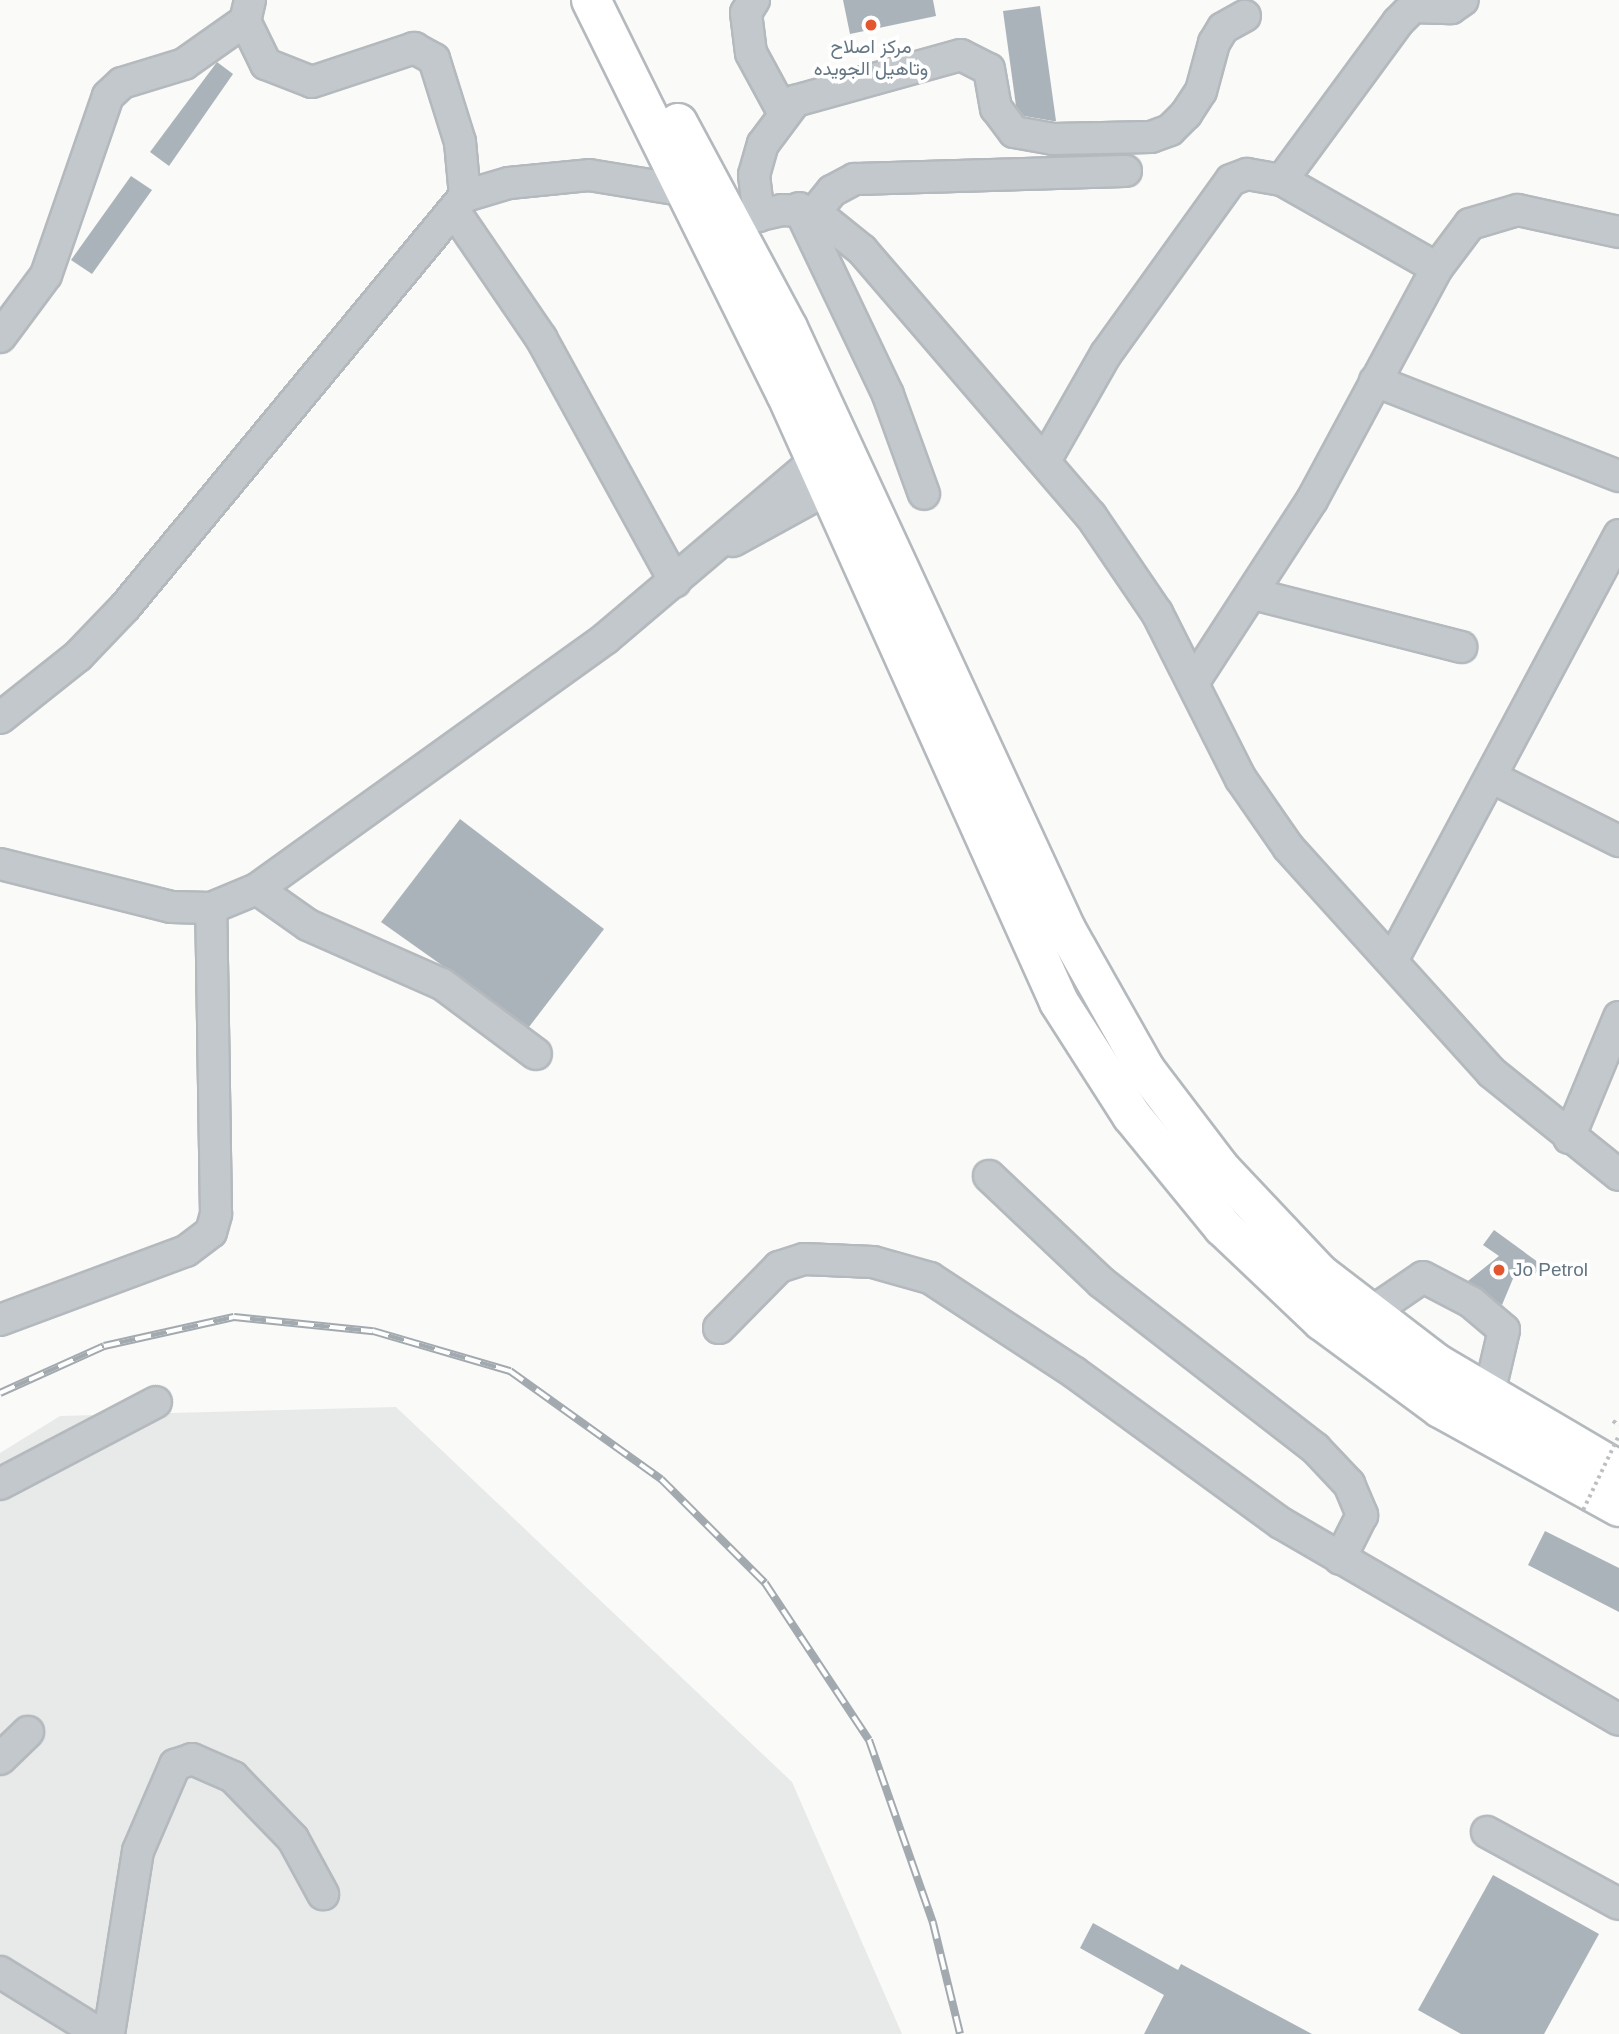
<!DOCTYPE html>
<html>
<head>
<meta charset="utf-8">
<style>
  body { margin:0 }
  #map { position:relative; width:1619px; height:2034px; overflow:hidden; background:#fafaf8; font-family:Helvetica,Vazirmatn,sans-serif }
  div>[style] { position:absolute }
  [style*='--x'] { left:calc(var(--x)*1px); top:calc(var(--y)*1px); width:calc(var(--w)*1px); rotate:calc(var(--a)*1deg) }
  .built>* { inset:0; background:#e8e9e9 }
  .building>* { inset:0; background:#aab3b9 }
  .path>* { height:3.5px; margin-top:-1.75px; transform-origin:0; background:repeating-linear-gradient(90deg,#bbbfc2 0 3.5px,transparent 0 7px) }
  .roads { filter:drop-shadow(2px 0 #b4b9bd) drop-shadow(-2px 0 #b4b9bd) drop-shadow(0 2px #b4b9bd) drop-shadow(0 -2px #b4b9bd) }
  .minor>* { height:30px; margin:-15px; padding:0 15px; transform-origin:15px; border-radius:15px; background:#c3c8cc }
  .highway>* { height:38px; margin:-19px; padding:0 19px; transform-origin:19px; border-radius:19px; background:#fff }
  .rail>* { height:8px; margin-top:-4px; transform-origin:0; background:repeating-linear-gradient(90deg,#fff 0 16px,#a2aab0 0 32px); box-sizing:border-box; border-block:2px solid #a2aab0 }
  .path-bridge>* { height:3.5px; margin-top:-1.75px; transform-origin:0; background:repeating-linear-gradient(90deg,#bbbfc2 0 3.5px,transparent 0 7px) }
  .dots>* { width:19px; height:19px; translate:-50% -50%; box-sizing:border-box; border:4px solid #fff; border-radius:50% }
  span { translate:-50% -50%; white-space:nowrap; text-align:center; line-height:1.15; -webkit-text-stroke:7px #fff; paint-order:stroke }
  .poi-label { font-size:19px; color:#657683 }
  .left { translate:0 -50%; text-align:left }
</style>
</head>
<body>
<div id="map">
  <div class="built">
    <div style="clip-path:polygon(396px 1407px,792px 1782px,902px 2034px,0 2034px,0 1453px,60px 1416px)"></div>
  </div>
  <div class="building">
    <div style="clip-path:polygon(843px 0,933px 0,936px 16px,850px 34px)"></div>
    <div style="clip-path:polygon(1040px 6px,1056px 121px,1053px 121px,1024px 116px,1016px 106px,1003px 11px)"></div>
    <div style="clip-path:polygon(217px 62px,233px 74px,169px 166px,150px 152px)"></div>
    <div style="clip-path:polygon(131px 176px,152px 190px,92px 274px,71px 260px)"></div>
    <div style="clip-path:polygon(460px 819px,604px 929px,529px 1027px,381px 922px)"></div>
    <div style="clip-path:polygon(1494px 1230px,1542px 1265px,1531px 1279px,1517px 1269px,1502px 1305px,1468px 1281px,1499px 1256px,1483px 1245px)"></div>
    <div style="clip-path:polygon(1545px 1531px,1619px 1568px,1619px 1612px,1528px 1565px)"></div>
    <div style="clip-path:polygon(1493px 1875px,1599px 1934px,1544px 2034px,1461px 2034px,1418px 2010px)"></div>
    <div style="clip-path:polygon(1093px 1923px,1178px 1970px,1181px 1964px,1312px 2034px,1144px 2034px,1164px 1995px,1080px 1948px)"></div>
  </div>
  <div class="path">
    <div style="--x:1613;--y:1421;--w:7;--a:34"></div>
  </div>
  <div class="roads">
    <div class="minor">
      <div style="--x:250;--y:0;--w:22;--a:103"></div>
      <div style="--x:245;--y:21;--w:48;--a:64"></div>
      <div style="--x:266;--y:64;--w:49;--a:21.4"></div>
      <div style="--x:312;--y:82;--w:108;--a:-18.4"></div>
      <div style="--x:414;--y:48;--w:23;--a:29"></div>
      <div style="--x:434;--y:59;--w:87;--a:72.6"></div>
      <div style="--x:460;--y:142;--w:54;--a:84.7"></div>
      <div style="--x:754;--y:0;--w:15;--a:122"></div>
      <div style="--x:746;--y:13;--w:40;--a:82.9"></div>
      <div style="--x:751;--y:53;--w:67;--a:61.5"></div>
      <div style="--x:1282;--y:180;--w:196;--a:-53.7"></div>
      <div style="--x:1398;--y:22;--w:21;--a:-45"></div>
      <div style="--x:1413;--y:7;--w:38;--a:2"></div>
      <div style="--x:1451;--y:8;--w:14;--a:-34"></div>
      <div style="--x:799;--y:208;--w:207;--a:64.5"></div>
      <div style="--x:888;--y:395;--w:105;--a:70"></div>
      <div style="--x:455;--y:212;--w:153;--a:55.7"></div>
      <div style="--x:541;--y:338;--w:278;--a:61.2"></div>
      <div style="--x:815;--y:212;--w:27;--a:-51"></div>
      <div style="--x:832;--y:191;--w:26;--a:-28"></div>
      <div style="--x:855;--y:179;--w:271;--a:-1.7"></div>
      <div style="--x:759;--y:216;--w:41;--a:-97"></div>
      <div style="--x:754;--y:175;--w:32;--a:-74"></div>
      <div style="--x:763;--y:144;--w:54;--a:-53.3"></div>
      <div style="--x:795;--y:101;--w:172;--a:-15.5"></div>
      <div style="--x:961;--y:55;--w:31;--a:27"></div>
      <div style="--x:989;--y:69;--w:40;--a:80"></div>
      <div style="--x:996;--y:108;--w:30;--a:53"></div>
      <div style="--x:1014;--y:132;--w:40;--a:10"></div>
      <div style="--x:1053;--y:139;--w:98;--a:-1.2"></div>
      <div style="--x:1151;--y:137;--w:20;--a:-20"></div>
      <div style="--x:1170;--y:130;--w:23;--a:-45"></div>
      <div style="--x:1186;--y:114;--w:27;--a:-57"></div>
      <div style="--x:1201;--y:91;--w:50;--a:-74.8"></div>
      <div style="--x:1214;--y:43;--w:17;--a:-59"></div>
      <div style="--x:1223;--y:28;--w:25;--a:-29"></div>
      <div style="--x:730;--y:222;--w:53;--a:-13"></div>
      <div style="--x:782;--y:210;--w:33;--a:3"></div>
      <div style="--x:815;--y:212;--w:60;--a:39"></div>
      <div style="--x:862;--y:250;--w:351;--a:49.3"></div>
      <div style="--x:1091;--y:516;--w:117;--a:55.8"></div>
      <div style="--x:1157;--y:613;--w:186;--a:63.2"></div>
      <div style="--x:1241;--y:779;--w:83;--a:55.3"></div>
      <div style="--x:1288;--y:847;--w:303;--a:47.9"></div>
      <div style="--x:1491;--y:1072;--w:164;--a:38.8"></div>
      <div style="--x:0;--y:337;--w:77;--a:-53.4"></div>
      <div style="--x:46;--y:275;--w:189;--a:-70.9"></div>
      <div style="--x:108;--y:96;--w:19;--a:-43"></div>
      <div style="--x:122;--y:83;--w:65;--a:-17"></div>
      <div style="--x:184;--y:64;--w:75;--a:-35.2"></div>
      <div style="--x:1375;--y:381;--w:262;--a:21.3"></div>
      <div style="--x:1046;--y:459;--w:121;--a:-60.3"></div>
      <div style="--x:1106;--y:354;--w:214;--a:-54.3"></div>
      <div style="--x:1231;--y:180;--w:17;--a:-21"></div>
      <div style="--x:1247;--y:174;--w:36;--a:10"></div>
      <div style="--x:1282;--y:180;--w:178;--a:29.6"></div>
      <div style="--x:1437;--y:268;--w:55;--a:-53.1"></div>
      <div style="--x:1470;--y:224;--w:50;--a:-16.3"></div>
      <div style="--x:1518;--y:210;--w:103;--a:12.3"></div>
      <div style="--x:733;--y:541;--w:129;--a:-28.8"></div>
      <div style="--x:1253;--y:594;--w:215;--a:14.3"></div>
      <div style="--x:1195;--y:680;--w:215;--a:-57"></div>
      <div style="--x:1312;--y:500;--w:264;--a:-61.7"></div>
      <div style="--x:0;--y:718;--w:100;--a:-38.5"></div>
      <div style="--x:78;--y:656;--w:68;--a:-46.2"></div>
      <div style="--x:125;--y:607;--w:533;--a:-50.4"></div>
      <div style="--x:465;--y:196;--w:46;--a:-16.5"></div>
      <div style="--x:509;--y:183;--w:80;--a:-5.7"></div>
      <div style="--x:589;--y:175;--w:93;--a:9.3"></div>
      <div style="--x:1493;--y:778;--w:141;--a:26.6"></div>
      <div style="--x:0;--y:864;--w:176;--a:14.1"></div>
      <div style="--x:171;--y:907;--w:40;--a:1.4"></div>
      <div style="--x:211;--y:908;--w:50;--a:-22.4"></div>
      <div style="--x:257;--y:889;--w:430;--a:-35.7"></div>
      <div style="--x:606;--y:638;--w:297;--a:-40.3"></div>
      <div style="--x:257;--y:889;--w:62;--a:35.2"></div>
      <div style="--x:308;--y:925;--w:146;--a:23.8"></div>
      <div style="--x:442;--y:984;--w:117;--a:36.7"></div>
      <div style="--x:1392;--y:961;--w:483;--a:-61.9"></div>
      <div style="--x:1569;--y:1138;--w:131;--a:-67.5"></div>
      <div style="--x:989;--y:1176;--w:154;--a:43.4"></div>
      <div style="--x:1101;--y:1282;--w:271;--a:37.8"></div>
      <div style="--x:1315;--y:1448;--w:50;--a:46.6"></div>
      <div style="--x:1349;--y:1484;--w:34;--a:67"></div>
      <div style="--x:1362;--y:1515;--w:49;--a:116.6"></div>
      <div style="--x:1369;--y:1314;--w:65;--a:-34.4"></div>
      <div style="--x:1423;--y:1277;--w:54;--a:27.5"></div>
      <div style="--x:1471;--y:1302;--w:43;--a:40.3"></div>
      <div style="--x:1504;--y:1330;--w:70;--a:103.2"></div>
      <div style="--x:0;--y:1320;--w:198;--a:-20.4"></div>
      <div style="--x:186;--y:1251;--w:31;--a:-37"></div>
      <div style="--x:211;--y:1232;--w:19;--a:-74"></div>
      <div style="--x:216;--y:1214;--w:306;--a:-90.9"></div>
      <div style="--x:719;--y:1328;--w:86;--a:-45.5"></div>
      <div style="--x:779;--y:1267;--w:26;--a:-18"></div>
      <div style="--x:804;--y:1259;--w:69;--a:2.5"></div>
      <div style="--x:873;--y:1262;--w:59;--a:15.7"></div>
      <div style="--x:930;--y:1278;--w:173;--a:33.2"></div>
      <div style="--x:1075;--y:1373;--w:255;--a:36.1"></div>
      <div style="--x:1281;--y:1523;--w:391;--a:30.2"></div>
      <div style="--x:0;--y:1484;--w:176;--a:-27.7"></div>
      <div style="--x:0;--y:1759;--w:39;--a:-44"></div>
      <div style="--x:1487;--y:1832;--w:150;--a:28.6"></div>
      <div style="--x:0;--y:1972;--w:118;--a:31.8"></div>
      <div style="--x:109;--y:2034;--w:185;--a:-81"></div>
      <div style="--x:138;--y:1851;--w:94;--a:-66.7"></div>
      <div style="--x:175;--y:1765;--w:18;--a:-19"></div>
      <div style="--x:192;--y:1759;--w:45;--a:23.7"></div>
      <div style="--x:233;--y:1777;--w:86;--a:45.9"></div>
      <div style="--x:293;--y:1839;--w:63;--a:61.4"></div>
    </div>
    <div class="highway">
      <div style="--x:591;--y:0;--w:440;--a:63.7"></div>
      <div style="--x:786;--y:394;--w:666;--a:65.82"></div>
      <div style="--x:1059;--y:1002;--w:135;--a:57.4"></div>
      <div style="--x:1132;--y:1116;--w:144;--a:50.7"></div>
      <div style="--x:1223;--y:1227;--w:137;--a:43.5"></div>
      <div style="--x:1322;--y:1321;--w:147;--a:36.4"></div>
      <div style="--x:1440;--y:1408;--w:205;--a:28.9"></div>
      <div style="--x:678;--y:123;--w:233;--a:61.8"></div>
      <div style="--x:788;--y:328;--w:664;--a:65.17"></div>
      <div style="--x:1067;--y:931;--w:159;--a:60.5"></div>
      <div style="--x:1145;--y:1069;--w:126;--a:52.8"></div>
      <div style="--x:1221;--y:1169;--w:144;--a:46.7"></div>
      <div style="--x:1320;--y:1274;--w:146;--a:37.5"></div>
      <div style="--x:1436;--y:1363;--w:212;--a:30.5"></div>
    </div>
  </div>
  <div class="rail">
    <div style="--x:0;--y:1393;--w:114;--a:-24.3"></div>
    <div style="--x:104;--y:1346;--w:133;--a:-12.6"></div>
    <div style="--x:234;--y:1317;--w:140;--a:5.8"></div>
    <div style="--x:373;--y:1331;--w:143;--a:16.3"></div>
    <div style="--x:510;--y:1371;--w:186;--a:35.6"></div>
    <div style="--x:661;--y:1479;--w:147;--a:45"></div>
    <div style="--x:765;--y:1583;--w:188;--a:56.5"></div>
    <div style="--x:869;--y:1740;--w:194;--a:70.7"></div>
    <div style="--x:933;--y:1923;--w:114;--a:76.3"></div>
  </div>
  <div class="path-bridge">
    <div style="--x:1583;--y:1510;--w:83;--a:-64.4"></div>
  </div>
  <div class="dots">
    <div style="left:871px;top:25px;background:#e4572e"></div>
    <div style="left:1499px;top:1270px;background:#e4572e"></div>
  </div>
  <div class="poi-label">
    <span style="left:871px;top:58px">مركز اصلاح<br>وتاهيل الجويده</span>
    <span class="left" style="left:1513px;top:1270px">Jo Petrol</span>
  </div>
</div>
</body>
</html>
